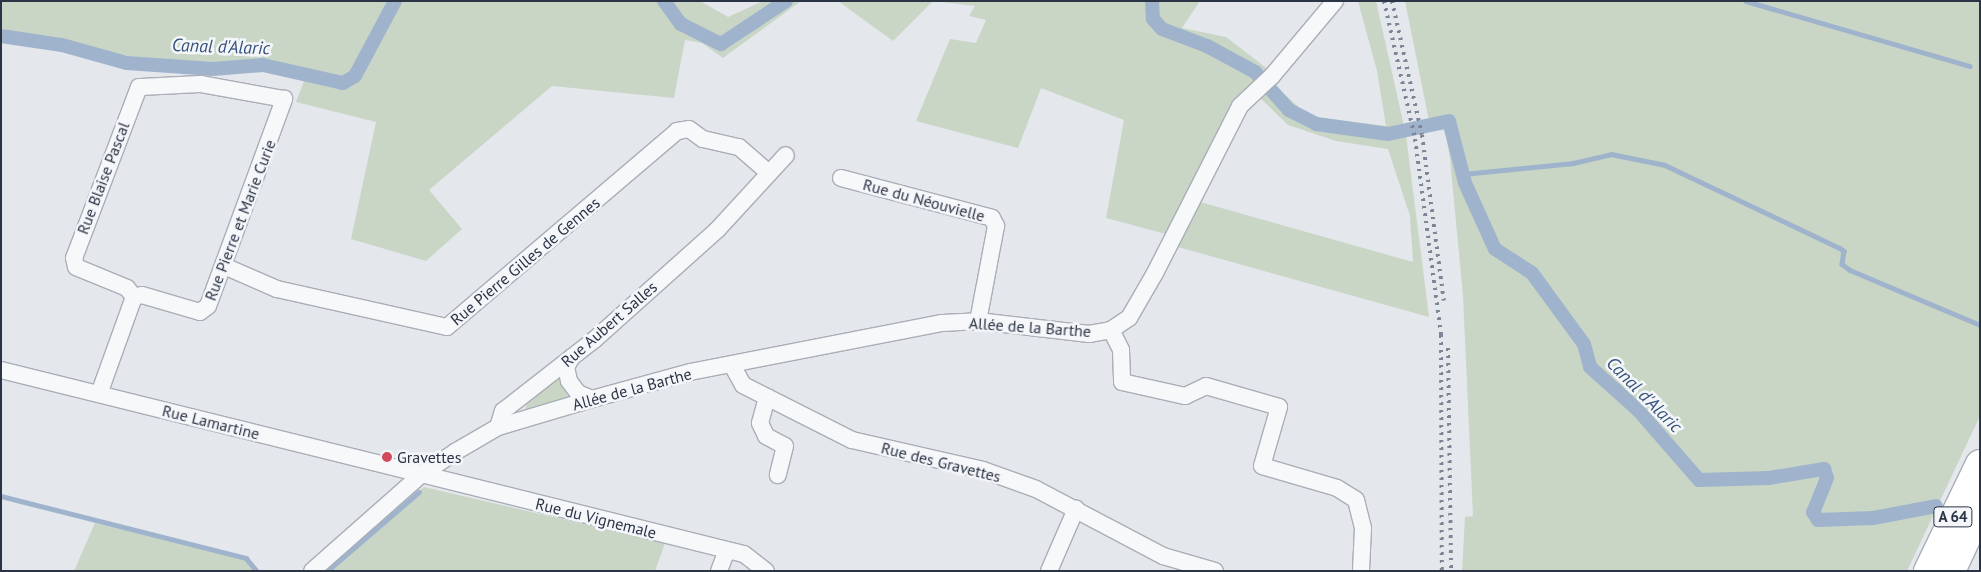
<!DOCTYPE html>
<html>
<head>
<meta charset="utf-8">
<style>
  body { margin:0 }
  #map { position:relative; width:1981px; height:572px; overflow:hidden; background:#e4e7ec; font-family:"PT Sans",sans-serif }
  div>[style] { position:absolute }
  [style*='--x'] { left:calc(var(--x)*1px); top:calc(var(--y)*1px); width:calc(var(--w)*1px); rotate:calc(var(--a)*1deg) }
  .green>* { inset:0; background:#c9d6c5 }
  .stream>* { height:4.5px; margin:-2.25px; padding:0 2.25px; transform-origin:2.25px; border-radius:2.25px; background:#9fb4cc }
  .canal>* { height:14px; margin:-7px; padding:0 7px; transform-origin:7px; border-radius:7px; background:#9fb4cc }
  .roads { filter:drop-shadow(1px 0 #a9aeb7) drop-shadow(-1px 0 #a9aeb7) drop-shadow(0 1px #a9aeb7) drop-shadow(0 -1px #a9aeb7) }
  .street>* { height:16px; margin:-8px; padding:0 8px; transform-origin:8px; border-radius:8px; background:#f7f8fa }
  .highway>* { height:28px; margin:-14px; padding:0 14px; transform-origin:14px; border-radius:14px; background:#fff }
  .rail>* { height:4px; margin-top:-2px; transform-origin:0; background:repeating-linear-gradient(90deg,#7d8696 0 2.5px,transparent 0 7.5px) }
  .dots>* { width:14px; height:14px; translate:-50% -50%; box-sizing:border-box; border:2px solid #f4f6f9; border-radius:50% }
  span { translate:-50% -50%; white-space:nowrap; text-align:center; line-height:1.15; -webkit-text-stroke:5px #f4f6f9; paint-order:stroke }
  .shield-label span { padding:1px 4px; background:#f4f6f9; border:1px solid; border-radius:4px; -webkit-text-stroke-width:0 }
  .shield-label { font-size:15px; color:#2b3445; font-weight:700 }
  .street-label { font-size:16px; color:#2b3445 }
  .poi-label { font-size:16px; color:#2b3445 }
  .left { translate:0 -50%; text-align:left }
  .water-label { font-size:18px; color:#34527a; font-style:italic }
  .frame { position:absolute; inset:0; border:2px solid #2b3445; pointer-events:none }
</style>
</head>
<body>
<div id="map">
  <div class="green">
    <div style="clip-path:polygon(1px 1px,700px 1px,728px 17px,763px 1px,801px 1px,723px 58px,702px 43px,685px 40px,674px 98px,552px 86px,429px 190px,462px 229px,426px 261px,351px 239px,376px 122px,296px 102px,304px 81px,267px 71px,142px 70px,134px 57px,1px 29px)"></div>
    <div style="clip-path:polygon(838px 1px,933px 1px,893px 41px)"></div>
    <div style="clip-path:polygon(934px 1px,1200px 1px,1182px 28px,1226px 37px,1269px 70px,1186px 198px,1413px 262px,1410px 216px,1388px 149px,1336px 141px,1288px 125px,1257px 95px,1274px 85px,1309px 116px,1386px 126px,1377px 71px,1358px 1px,1376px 1px,1406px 135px,1429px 317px,1178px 247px,1181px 238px,1106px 218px,1124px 120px,1041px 88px,1018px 148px,916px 121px,950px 39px,976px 43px,986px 20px,969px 16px,975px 6px)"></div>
    <div style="clip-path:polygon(1405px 1px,1980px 1px,1980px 416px,1907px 571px,1462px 571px,1465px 517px,1473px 516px,1463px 296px,1450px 159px,1445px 129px,1431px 131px)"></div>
    <div style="clip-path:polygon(557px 376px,569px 398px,525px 410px,528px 400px)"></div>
    <div style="clip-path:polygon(424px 487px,665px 543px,655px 571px,324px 571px)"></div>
    <div style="clip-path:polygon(95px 523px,246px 558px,257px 571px,74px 571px)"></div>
  </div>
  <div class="stream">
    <div style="--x:1746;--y:1;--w:233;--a:16.2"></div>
    <div style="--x:1463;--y:174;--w:111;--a:-5.7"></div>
    <div style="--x:1573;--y:163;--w:39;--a:-13"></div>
    <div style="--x:1611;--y:154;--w:55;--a:11.5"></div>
    <div style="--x:1665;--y:165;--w:194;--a:25.4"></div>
    <div style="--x:1840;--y:248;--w:5;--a:37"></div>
    <div style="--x:1844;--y:251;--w:13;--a:99"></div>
    <div style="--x:1842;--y:264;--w:10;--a:37"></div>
    <div style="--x:1850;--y:270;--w:141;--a:22.9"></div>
    <div style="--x:1;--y:496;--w:253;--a:14.2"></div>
    <div style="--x:246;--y:558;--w:17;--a:50"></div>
    <div style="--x:327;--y:571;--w:121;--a:-40.7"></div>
  </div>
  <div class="canal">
    <div style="--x:664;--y:1;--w:29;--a:54"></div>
    <div style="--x:681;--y:24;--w:45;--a:26.6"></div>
    <div style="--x:721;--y:44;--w:78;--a:-33.5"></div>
    <div style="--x:1152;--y:1;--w:18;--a:87"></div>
    <div style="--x:1153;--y:19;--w:13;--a:48"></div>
    <div style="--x:1162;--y:29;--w:48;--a:20.7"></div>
    <div style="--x:1207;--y:46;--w:55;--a:28.4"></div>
    <div style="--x:1255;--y:72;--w:51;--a:48.2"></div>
    <div style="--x:1289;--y:110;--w:30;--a:27"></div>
    <div style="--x:1316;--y:124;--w:73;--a:7.9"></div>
    <div style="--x:1388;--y:134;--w:62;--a:-12"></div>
    <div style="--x:1449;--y:121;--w:64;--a:75.5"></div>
    <div style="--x:1465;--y:183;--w:72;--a:65.6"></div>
    <div style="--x:1495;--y:249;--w:44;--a:33"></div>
    <div style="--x:1532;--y:273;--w:88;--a:53.8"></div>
    <div style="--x:1584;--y:344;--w:24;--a:75"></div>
    <div style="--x:1590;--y:367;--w:64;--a:41.9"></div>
    <div style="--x:1638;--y:410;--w:93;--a:48.9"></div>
    <div style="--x:1699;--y:480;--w:70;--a:-1.6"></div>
    <div style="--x:1769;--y:478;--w:56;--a:-9.3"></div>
    <div style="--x:1824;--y:469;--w:9;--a:72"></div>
    <div style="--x:1827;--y:478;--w:37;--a:112"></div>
    <div style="--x:1813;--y:512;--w:9;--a:58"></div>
    <div style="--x:1818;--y:520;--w:55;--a:-2.1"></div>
    <div style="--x:1873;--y:518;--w:64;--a:-10.8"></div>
    <div style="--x:1;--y:36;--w:62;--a:8.4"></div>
    <div style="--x:62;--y:45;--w:67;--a:15.5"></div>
    <div style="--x:127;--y:63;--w:86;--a:4"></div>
    <div style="--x:213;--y:69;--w:50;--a:-4.6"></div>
    <div style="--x:263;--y:65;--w:82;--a:12.7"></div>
    <div style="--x:343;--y:83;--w:14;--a:-30"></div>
    <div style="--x:355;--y:76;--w:85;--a:-61.9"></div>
  </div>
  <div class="roads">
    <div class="street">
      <div style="--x:841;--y:178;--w:156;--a:14.8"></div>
      <div style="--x:992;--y:218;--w:9;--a:63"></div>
      <div style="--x:996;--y:226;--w:97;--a:100.7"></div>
      <div style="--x:224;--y:266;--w:58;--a:23.5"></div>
      <div style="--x:277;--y:289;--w:174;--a:12.6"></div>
      <div style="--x:447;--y:327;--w:302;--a:-40.4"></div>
      <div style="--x:677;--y:131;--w:12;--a:-9"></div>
      <div style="--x:689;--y:129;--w:17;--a:36"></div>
      <div style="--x:703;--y:139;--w:37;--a:13"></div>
      <div style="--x:739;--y:147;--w:40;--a:41"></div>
      <div style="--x:1111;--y:330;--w:22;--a:63"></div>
      <div style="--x:1121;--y:350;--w:32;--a:88"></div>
      <div style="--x:1122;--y:382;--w:65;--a:12.5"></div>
      <div style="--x:1185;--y:396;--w:23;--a:-25"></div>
      <div style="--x:1206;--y:386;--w:76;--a:16"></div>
      <div style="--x:1279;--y:407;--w:61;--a:106.1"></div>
      <div style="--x:1262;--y:466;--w:78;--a:16.3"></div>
      <div style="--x:1337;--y:488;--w:22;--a:32"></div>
      <div style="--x:1356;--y:500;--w:29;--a:76"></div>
      <div style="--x:1363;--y:528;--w:43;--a:92.7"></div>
      <div style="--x:572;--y:357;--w:12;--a:121"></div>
      <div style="--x:566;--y:367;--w:14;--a:78"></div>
      <div style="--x:569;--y:381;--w:15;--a:53"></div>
      <div style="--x:578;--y:393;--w:15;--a:23"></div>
      <div style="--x:732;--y:365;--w:23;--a:61"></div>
      <div style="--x:743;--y:385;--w:122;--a:26.8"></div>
      <div style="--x:852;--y:440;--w:134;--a:12.9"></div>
      <div style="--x:983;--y:470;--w:56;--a:19.7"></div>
      <div style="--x:1036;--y:489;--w:144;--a:27.8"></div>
      <div style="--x:1163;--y:556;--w:54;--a:16.1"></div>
      <div style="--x:1;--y:370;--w:765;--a:13.91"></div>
      <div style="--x:744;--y:554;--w:28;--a:38"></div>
      <div style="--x:99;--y:394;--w:103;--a:-70.2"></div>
      <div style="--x:134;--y:297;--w:8;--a:-14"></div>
      <div style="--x:142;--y:295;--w:60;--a:16.3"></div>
      <div style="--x:200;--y:312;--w:10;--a:-37"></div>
      <div style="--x:208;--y:306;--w:221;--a:-69.8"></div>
      <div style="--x:284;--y:99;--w:84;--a:-169.8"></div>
      <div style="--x:201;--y:84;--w:62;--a:177.2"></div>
      <div style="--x:139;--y:87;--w:183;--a:110.8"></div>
      <div style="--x:74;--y:258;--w:9;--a:77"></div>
      <div style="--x:76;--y:267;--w:55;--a:22.4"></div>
      <div style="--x:127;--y:288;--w:11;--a:52"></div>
      <div style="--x:767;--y:397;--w:27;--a:105"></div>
      <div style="--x:760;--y:423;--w:14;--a:65"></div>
      <div style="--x:766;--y:436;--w:21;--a:28"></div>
      <div style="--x:785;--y:446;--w:30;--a:104"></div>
      <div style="--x:498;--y:427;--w:17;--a:-73"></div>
      <div style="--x:503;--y:411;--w:115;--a:-38"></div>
      <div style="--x:594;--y:340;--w:166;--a:-41.8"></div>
      <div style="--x:718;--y:229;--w:100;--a:-47.4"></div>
      <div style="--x:312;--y:571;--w:145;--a:-41.4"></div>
      <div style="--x:421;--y:475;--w:41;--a:-34.1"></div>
      <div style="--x:455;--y:452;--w:50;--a:-30.2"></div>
      <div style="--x:498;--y:427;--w:98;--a:-16.6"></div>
      <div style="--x:592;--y:399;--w:102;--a:-15.4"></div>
      <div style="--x:690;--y:372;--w:257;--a:-11"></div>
      <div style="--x:942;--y:323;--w:36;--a:-3"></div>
      <div style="--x:978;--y:321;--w:112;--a:6.7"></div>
      <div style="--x:1089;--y:334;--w:22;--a:-10"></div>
      <div style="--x:1111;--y:330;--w:22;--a:-34"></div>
      <div style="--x:1129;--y:318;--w:52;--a:-60"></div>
      <div style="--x:1155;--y:273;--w:187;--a:-63"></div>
      <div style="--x:1240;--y:106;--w:44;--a:-43.2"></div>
      <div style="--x:1272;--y:76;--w:98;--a:-50"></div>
      <div style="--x:719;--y:571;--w:22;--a:-69"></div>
      <div style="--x:1049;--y:571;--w:68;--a:-66.5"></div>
    </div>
    <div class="highway">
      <div style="--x:1928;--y:571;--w:119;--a:-64.1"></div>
      <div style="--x:1951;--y:571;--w:68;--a:-64.9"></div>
    </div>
  </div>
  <div class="rail">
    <div style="--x:1384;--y:1;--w:141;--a:77.3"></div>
    <div style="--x:1415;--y:139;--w:198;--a:82.4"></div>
    <div style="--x:1441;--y:335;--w:236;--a:89.8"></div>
    <div style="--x:1392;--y:1;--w:137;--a:77.4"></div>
    <div style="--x:1422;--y:135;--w:167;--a:82.5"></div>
    <div style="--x:1448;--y:348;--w:223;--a:89.2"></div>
  </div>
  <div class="dots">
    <div style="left:387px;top:457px;background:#d1495b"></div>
  </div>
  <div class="shield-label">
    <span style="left:1953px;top:517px">A 64</span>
  </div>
  <div class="street-label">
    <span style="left:103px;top:178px;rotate:-69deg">Rue Blaise Pascal</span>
    <span style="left:924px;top:200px;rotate:15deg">Rue du Néouvielle</span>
    <span style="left:240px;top:220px;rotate:-69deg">Rue Pierre et Marie Curie</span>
    <span style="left:525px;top:261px;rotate:-40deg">Rue Pierre Gilles de Gennes</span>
    <span style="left:609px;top:324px;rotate:-41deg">Rue Aubert Salles</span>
    <span style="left:1030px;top:327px;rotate:4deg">Allée de la Barthe</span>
    <span style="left:632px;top:389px;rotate:-15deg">Allée de la Barthe</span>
    <span style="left:211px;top:422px;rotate:14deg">Rue Lamartine</span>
    <span style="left:941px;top:462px;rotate:14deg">Rue des Gravettes</span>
    <span style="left:596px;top:518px;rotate:14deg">Rue du Vignemale</span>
  </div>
  <div class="poi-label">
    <span class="left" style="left:397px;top:457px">Gravettes</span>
  </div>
  <div class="water-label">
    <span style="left:221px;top:47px;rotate:2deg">Canal d'Alaric</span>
    <span style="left:1644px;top:395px;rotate:45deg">Canal d'Alaric</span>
  </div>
  <div class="frame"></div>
</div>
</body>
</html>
